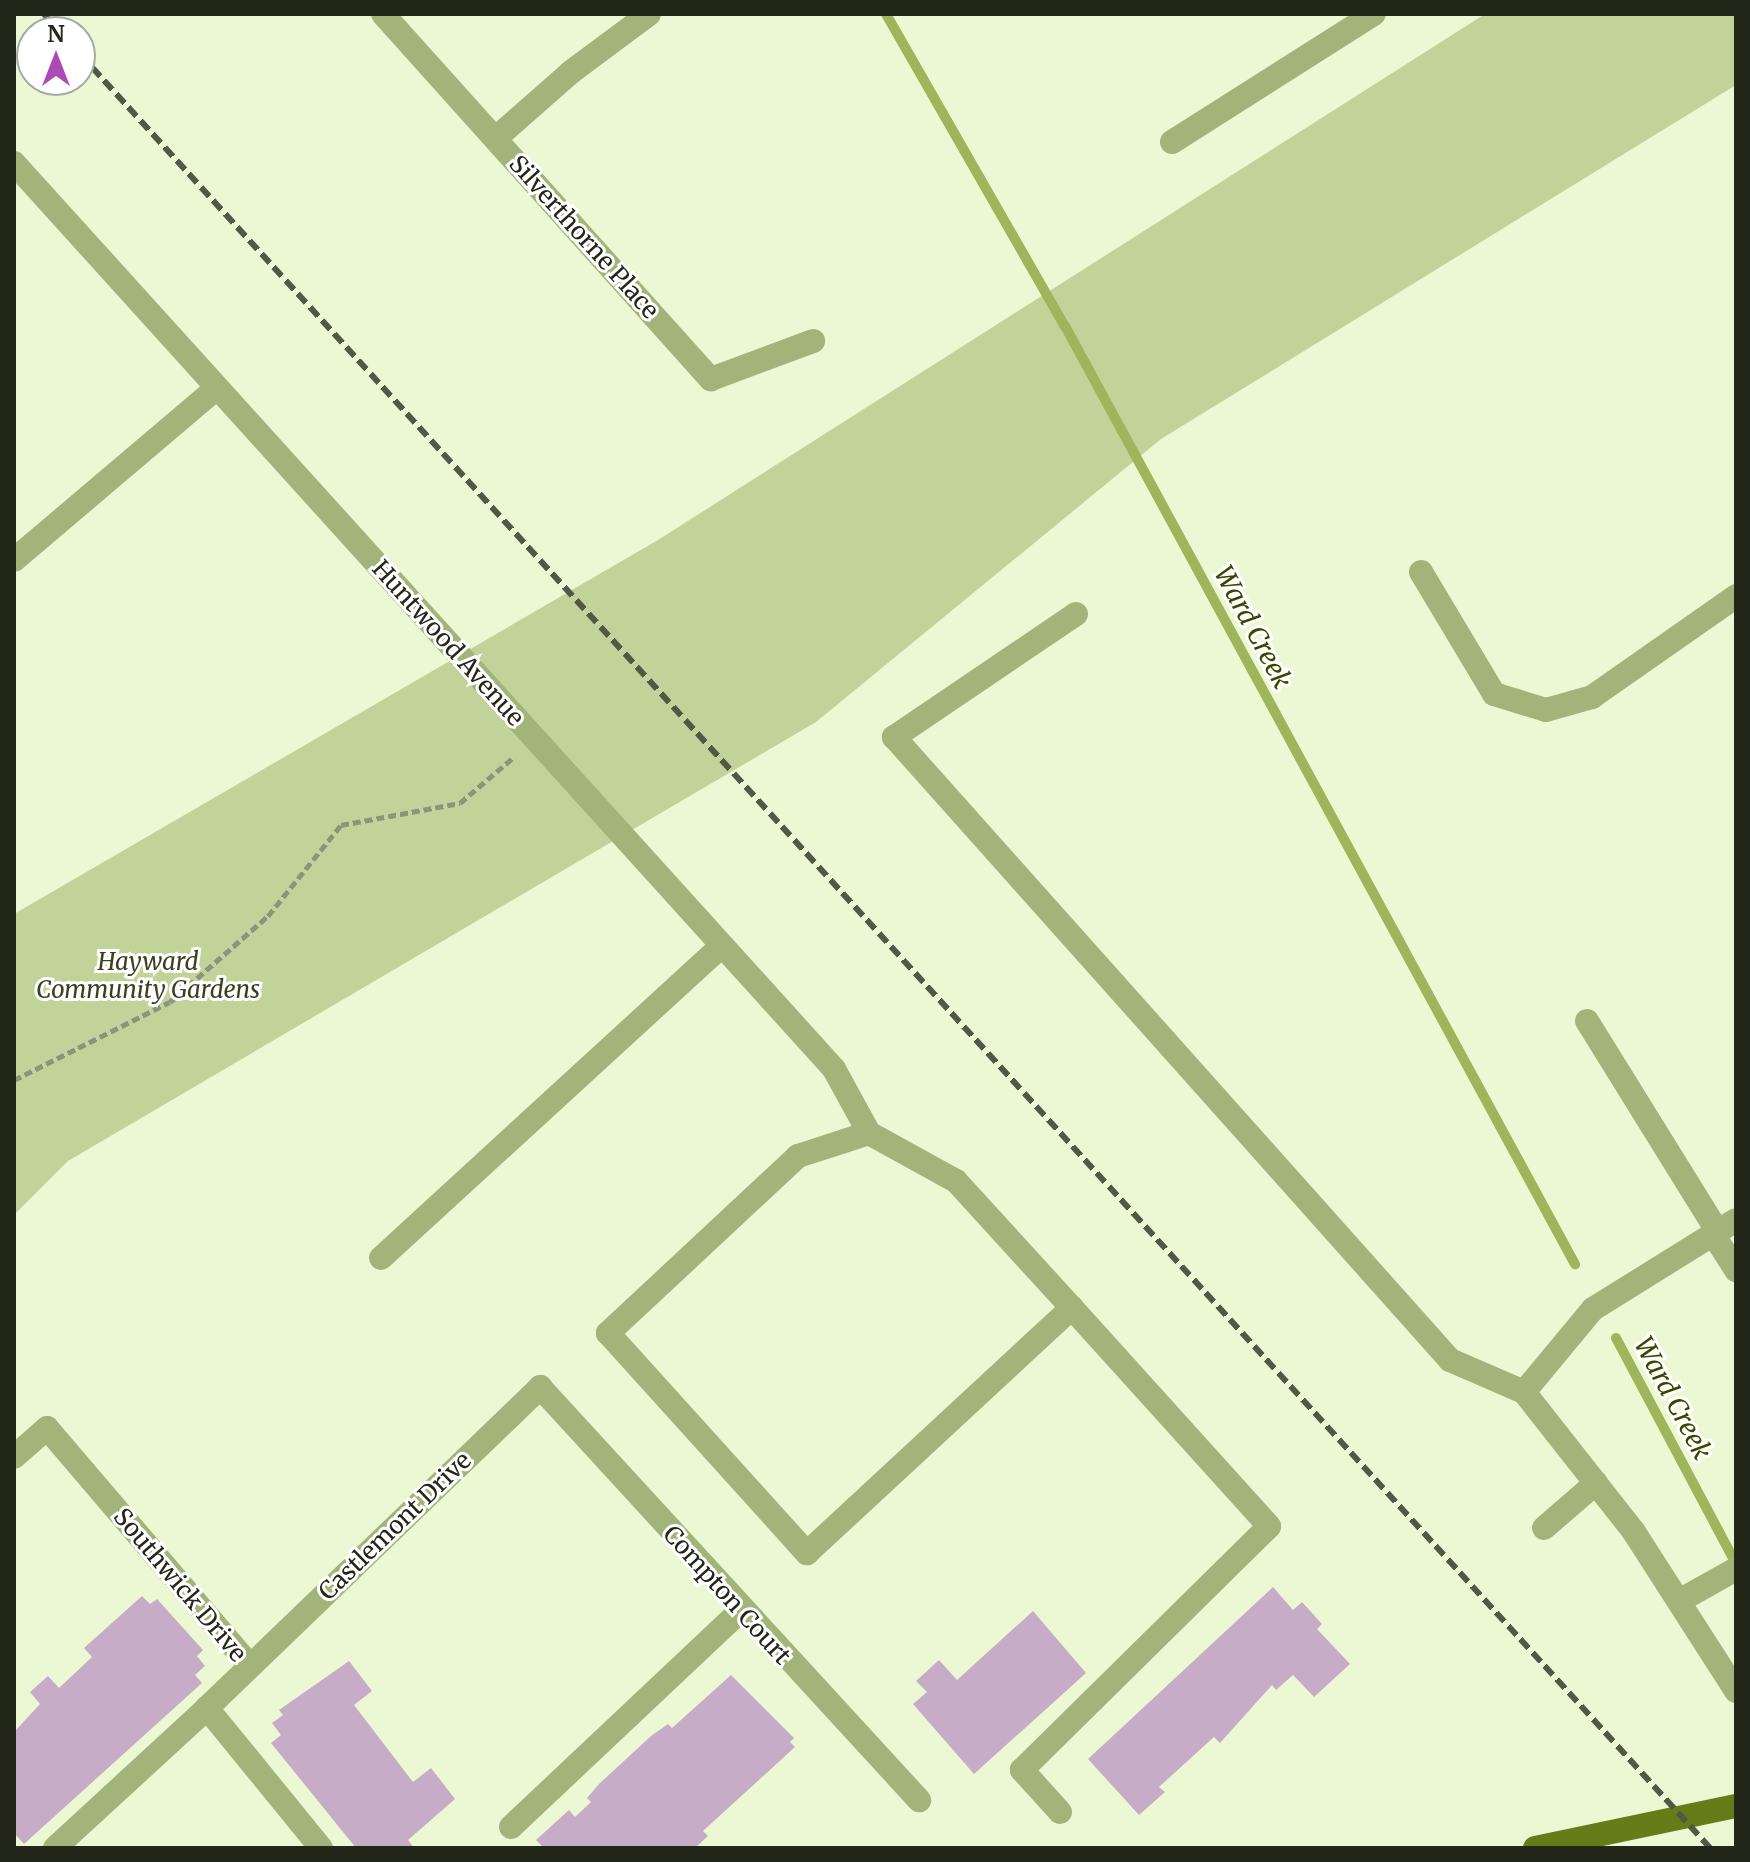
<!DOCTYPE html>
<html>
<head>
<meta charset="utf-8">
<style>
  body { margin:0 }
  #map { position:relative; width:1750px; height:1862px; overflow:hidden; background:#ecf8d4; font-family:Merriweather,serif }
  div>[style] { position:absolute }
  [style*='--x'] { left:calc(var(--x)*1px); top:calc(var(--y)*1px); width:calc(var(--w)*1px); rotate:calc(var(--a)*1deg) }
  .green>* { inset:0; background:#c2d39a }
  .stream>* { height:10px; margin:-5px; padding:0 5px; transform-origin:5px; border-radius:5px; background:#9eb55c }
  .building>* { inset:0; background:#c7acc8 }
  .path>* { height:5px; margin-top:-2.5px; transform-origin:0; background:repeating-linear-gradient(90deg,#8c947b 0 8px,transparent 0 12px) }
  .minor>* { height:24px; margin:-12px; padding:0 12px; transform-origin:12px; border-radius:12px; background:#a3b47a }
  .major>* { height:24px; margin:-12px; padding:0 12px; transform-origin:12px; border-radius:12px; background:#667c19 }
  .rail>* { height:6px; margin-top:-3px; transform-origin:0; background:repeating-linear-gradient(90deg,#525845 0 12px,transparent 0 18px) }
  span { translate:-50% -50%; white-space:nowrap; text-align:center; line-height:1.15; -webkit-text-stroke:6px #fff; paint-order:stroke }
  .street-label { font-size:24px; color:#232719 }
  .park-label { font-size:24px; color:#38421c; font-style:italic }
  .water-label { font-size:26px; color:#384700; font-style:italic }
  .frame { position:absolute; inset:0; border:16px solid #232719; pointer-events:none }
  .north { position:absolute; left:16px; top:16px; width:80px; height:80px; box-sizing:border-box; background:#fff; border:2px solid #a7a9a3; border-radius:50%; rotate:0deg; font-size:22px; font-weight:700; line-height:32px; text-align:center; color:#232719 }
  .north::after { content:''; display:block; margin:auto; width:28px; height:36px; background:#ab4bb3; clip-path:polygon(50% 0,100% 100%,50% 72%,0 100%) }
</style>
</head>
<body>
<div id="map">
  <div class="green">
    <div style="clip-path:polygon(1485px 14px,1736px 14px,1736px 85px,1161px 439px,816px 722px,68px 1161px,14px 1215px,14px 914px,658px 540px)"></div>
  </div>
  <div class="stream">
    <div style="--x:886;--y:14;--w:360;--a:60.2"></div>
    <div style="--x:1065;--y:326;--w:1068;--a:61.47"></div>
    <div style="--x:1616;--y:1338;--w:256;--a:62"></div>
  </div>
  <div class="building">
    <div style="clip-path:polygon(1273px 1587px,1293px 1610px,1302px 1602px,1322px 1624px,1317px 1629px,1350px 1664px,1314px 1697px,1293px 1675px,1276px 1690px,1272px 1685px,1220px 1743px,1214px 1737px,1159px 1787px,1165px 1792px,1139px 1815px,1088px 1759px)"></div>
    <div style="clip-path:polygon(142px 1596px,150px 1604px,157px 1599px,203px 1650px,197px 1656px,205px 1666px,195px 1675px,202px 1683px,24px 1844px,14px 1833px,14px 1732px,40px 1704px,30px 1692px,48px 1676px,59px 1688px,92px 1657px,84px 1648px)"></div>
    <div style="clip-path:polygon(1033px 1611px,1086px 1673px,974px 1774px,913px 1704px,927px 1692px,916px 1681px,939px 1660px,957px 1680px)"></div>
    <div style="clip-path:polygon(349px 1661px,372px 1691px,354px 1705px,413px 1782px,431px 1768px,455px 1799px,408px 1840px,414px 1848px,356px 1848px,271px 1743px,281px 1735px,272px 1723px,283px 1715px,279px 1710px)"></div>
    <div style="clip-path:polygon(731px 1675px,794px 1738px,790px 1742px,795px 1747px,703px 1831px,708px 1836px,695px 1848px,544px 1848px,536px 1840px,569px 1810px,575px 1817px,591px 1802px,587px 1798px,599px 1784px,651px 1736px,668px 1724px,672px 1728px)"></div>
  </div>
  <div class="path">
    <div style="--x:14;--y:1080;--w:174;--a:-26.6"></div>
    <div style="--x:170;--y:1002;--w:130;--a:-41.3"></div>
    <div style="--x:268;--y:916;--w:117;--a:-51.3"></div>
    <div style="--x:341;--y:825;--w:121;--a:-10.5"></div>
    <div style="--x:460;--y:803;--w:72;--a:-40.5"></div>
  </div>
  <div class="minor">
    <div style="--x:383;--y:14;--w:491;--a:48.1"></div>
    <div style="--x:711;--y:379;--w:109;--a:-20.4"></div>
    <div style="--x:496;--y:138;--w:100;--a:-41.3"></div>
    <div style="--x:571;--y:72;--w:97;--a:-36.6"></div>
    <div style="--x:1172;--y:142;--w:239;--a:-32.4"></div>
    <div style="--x:14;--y:163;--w:1222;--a:47.85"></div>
    <div style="--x:834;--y:1069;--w:73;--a:61.3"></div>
    <div style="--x:14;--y:560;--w:266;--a:-40.3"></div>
    <div style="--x:1421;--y:572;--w:142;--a:59.1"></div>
    <div style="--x:1494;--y:694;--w:54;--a:17.1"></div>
    <div style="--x:1546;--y:710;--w:48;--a:-15.8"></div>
    <div style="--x:1592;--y:697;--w:176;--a:-35"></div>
    <div style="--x:1076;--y:614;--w:220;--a:145.9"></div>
    <div style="--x:894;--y:737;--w:835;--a:48.25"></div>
    <div style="--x:1450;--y:1360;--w:81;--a:23.4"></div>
    <div style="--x:1524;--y:1392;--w:178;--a:51.8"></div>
    <div style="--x:1634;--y:1532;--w:189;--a:57.3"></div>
    <div style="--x:1587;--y:1021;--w:247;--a:58.2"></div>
    <div style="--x:1713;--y:1234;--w:43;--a:57.4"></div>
    <div style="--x:381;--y:1258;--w:462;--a:-42.5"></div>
    <div style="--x:1524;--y:1392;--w:108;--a:-50.3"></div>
    <div style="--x:1593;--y:1309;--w:168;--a:-31.9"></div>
    <div style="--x:14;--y:1457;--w:44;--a:-41.3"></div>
    <div style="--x:47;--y:1428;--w:313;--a:49.5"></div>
    <div style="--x:1544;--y:1528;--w:69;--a:-40.9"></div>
    <div style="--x:1679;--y:1601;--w:65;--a:-29.3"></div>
    <div style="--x:1060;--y:1812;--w:57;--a:-132.1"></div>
    <div style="--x:1022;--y:1770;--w:347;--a:-44.6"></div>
    <div style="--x:1269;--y:1526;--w:294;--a:-132.1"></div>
    <div style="--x:1072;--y:1308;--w:172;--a:-132.4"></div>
    <div style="--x:956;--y:1181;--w:99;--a:-151.1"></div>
    <div style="--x:869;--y:1133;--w:75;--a:162.1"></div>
    <div style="--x:798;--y:1156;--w:260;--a:137"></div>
    <div style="--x:608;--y:1333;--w:297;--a:47.9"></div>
    <div style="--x:807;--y:1553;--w:361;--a:-42.8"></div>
    <div style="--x:511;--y:1827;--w:316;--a:-43.3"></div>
    <div style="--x:55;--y:1848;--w:207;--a:-42.6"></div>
    <div style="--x:321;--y:1848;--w:181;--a:-129.2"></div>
    <div style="--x:207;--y:1708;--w:463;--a:-43.9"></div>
    <div style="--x:540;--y:1387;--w:561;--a:47.46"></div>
  </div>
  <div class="major">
    <div style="--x:1535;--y:1848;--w:205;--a:-11.8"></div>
  </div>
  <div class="rail">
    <div style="--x:44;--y:14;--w:24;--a:48"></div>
    <div style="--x:80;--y:54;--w:2424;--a:47.74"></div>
  </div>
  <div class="street-label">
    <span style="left:584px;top:237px;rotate:48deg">Silverthorne Place</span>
    <span style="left:448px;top:643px;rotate:48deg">Huntwood Avenue</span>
    <span style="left:395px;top:1526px;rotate:-44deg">Castlemont Drive</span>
    <span style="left:180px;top:1585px;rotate:50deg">Southwick Drive</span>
    <span style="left:727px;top:1595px;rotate:48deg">Compton Court</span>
  </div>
  <div class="park-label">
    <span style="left:148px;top:976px">Hayward<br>Community Gardens</span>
  </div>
  <div class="water-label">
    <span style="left:1253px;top:627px;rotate:62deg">Ward Creek</span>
    <span style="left:1673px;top:1398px;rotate:62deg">Ward Creek</span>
  </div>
  <div class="frame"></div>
  <div class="north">N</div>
</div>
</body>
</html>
